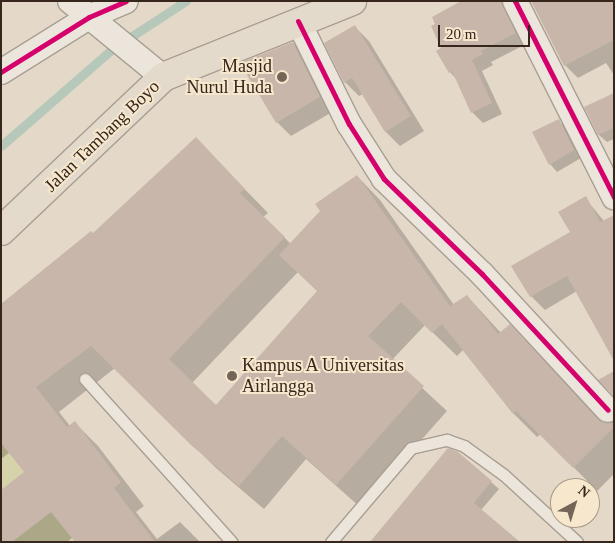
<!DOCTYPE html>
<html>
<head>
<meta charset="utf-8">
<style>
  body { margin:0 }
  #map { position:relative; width:615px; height:543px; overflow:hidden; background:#e4d9c8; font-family:"Times New Roman",serif }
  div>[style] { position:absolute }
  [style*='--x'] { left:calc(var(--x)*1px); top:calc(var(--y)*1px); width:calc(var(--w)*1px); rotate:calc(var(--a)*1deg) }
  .green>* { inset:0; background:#d6d2aa }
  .shadow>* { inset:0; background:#0003 }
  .stream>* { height:9px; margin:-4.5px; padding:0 4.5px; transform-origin:4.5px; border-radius:4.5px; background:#b5c8ba }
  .building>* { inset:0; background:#c7b6a9 }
  .roads { filter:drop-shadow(1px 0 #a99e92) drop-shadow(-1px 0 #a99e92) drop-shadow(0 1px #a99e92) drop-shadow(0 -1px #a99e92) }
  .lane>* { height:11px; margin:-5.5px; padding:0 5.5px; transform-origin:5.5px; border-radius:5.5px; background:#ebe5db }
  .street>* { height:24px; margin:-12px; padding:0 12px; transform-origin:12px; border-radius:12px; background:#ebe5db }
  .primary>* { height:28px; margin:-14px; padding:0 14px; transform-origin:14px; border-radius:14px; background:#e3dacb }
  .cycleway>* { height:5px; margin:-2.5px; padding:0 2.5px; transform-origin:2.5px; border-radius:2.5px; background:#d6006c }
  .dots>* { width:14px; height:14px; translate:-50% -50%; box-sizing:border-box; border:2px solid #f6e7cd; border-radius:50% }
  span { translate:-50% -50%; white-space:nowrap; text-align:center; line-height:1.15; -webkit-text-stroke:4px #f6e7cd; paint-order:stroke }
  .poi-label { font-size:18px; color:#36261b }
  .right { translate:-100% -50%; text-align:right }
  .left { translate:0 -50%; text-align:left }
  .street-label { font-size:18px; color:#36261b }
  .frame { position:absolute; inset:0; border:2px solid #36261b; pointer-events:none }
  .north { position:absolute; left:550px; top:478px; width:50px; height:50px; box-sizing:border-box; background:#f6e7cd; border:1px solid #a99a86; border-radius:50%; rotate:39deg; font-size:14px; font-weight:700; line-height:20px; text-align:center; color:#36261b }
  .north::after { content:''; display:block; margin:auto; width:18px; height:22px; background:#736558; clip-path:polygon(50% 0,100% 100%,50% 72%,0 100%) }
  .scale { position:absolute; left:438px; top:25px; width:92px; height:22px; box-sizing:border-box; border:2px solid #36261b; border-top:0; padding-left:6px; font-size:15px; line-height:18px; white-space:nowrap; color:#36261b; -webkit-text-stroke:4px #f6e7cd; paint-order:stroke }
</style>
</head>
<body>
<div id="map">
  <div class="green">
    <div style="clip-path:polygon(1px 443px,24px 472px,1px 490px)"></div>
    <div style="clip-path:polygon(51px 512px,75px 542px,12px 542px)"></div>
  </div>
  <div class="shadow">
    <div style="clip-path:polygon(474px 1px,509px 1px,526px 44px,491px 62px,493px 65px,482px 71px,502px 114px,483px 123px,472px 112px,457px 80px,450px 72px,442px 48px)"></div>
    <div style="clip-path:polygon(614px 1px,614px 75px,606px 63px,578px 78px,565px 65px)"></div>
    <div style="clip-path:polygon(355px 27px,369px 41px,424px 131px,400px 146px,386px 132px,363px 94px,359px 96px,345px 82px)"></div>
    <div style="clip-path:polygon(293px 43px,307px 57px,334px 111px,291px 136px,277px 122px)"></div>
    <div style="clip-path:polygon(586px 108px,614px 108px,614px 139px,607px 142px,599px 135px)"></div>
    <div style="clip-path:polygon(559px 121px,566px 128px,581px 158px,557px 172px,550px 164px)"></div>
    <div style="clip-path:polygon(evenodd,196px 139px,268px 213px,263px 217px,291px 244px,357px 176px,380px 200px,454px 305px,467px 296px,501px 333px,534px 350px,604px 424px,614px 422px,614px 474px,597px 491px,541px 434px,537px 437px,514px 414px,463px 350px,457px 356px,425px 325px,392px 360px,447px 411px,361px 508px,306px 459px,264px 509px,216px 468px,115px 368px,59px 412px,70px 426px,75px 423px,98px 446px,144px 506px,136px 512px,157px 539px,180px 522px,200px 542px,76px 542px,73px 537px,67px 542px,1px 542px,26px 473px,10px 452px,1px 459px,1px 305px,93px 235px,196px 139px,298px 272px,319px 292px,216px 407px,192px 383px,298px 272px)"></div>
    <div style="clip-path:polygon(585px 198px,604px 221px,577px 291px,545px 310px,531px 296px,513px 266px,572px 233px)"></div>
    <div style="clip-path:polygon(491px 482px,499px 489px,481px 510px,371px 542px)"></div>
  </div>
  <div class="stream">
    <div style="--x:1;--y:146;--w:147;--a:-41.1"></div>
    <div style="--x:112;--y:49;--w:88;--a:-33"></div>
  </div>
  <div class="building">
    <div style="clip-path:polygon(461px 1px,501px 1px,516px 33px,481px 51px,483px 54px,472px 60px,492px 103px,471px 113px,452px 71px,449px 73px,436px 51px,441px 48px,431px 26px,435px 24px,432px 17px)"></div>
    <div style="clip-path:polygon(531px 1px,614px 1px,614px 40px,564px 66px)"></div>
    <div style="clip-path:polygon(355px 25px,411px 116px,385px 132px,352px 78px,344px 83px,324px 43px)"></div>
    <div style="clip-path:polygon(293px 42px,320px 97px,276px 123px,240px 63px)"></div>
    <div style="clip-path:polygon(614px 93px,614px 128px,598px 135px,584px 107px)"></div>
    <div style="clip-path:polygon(559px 119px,574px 150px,549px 165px,532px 132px)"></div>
    <div style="clip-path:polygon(196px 137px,245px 189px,240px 193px,285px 237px,169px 359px,216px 405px,317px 291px,279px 255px,320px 211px,315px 204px,357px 175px,450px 306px,467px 295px,498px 334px,510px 324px,598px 419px,604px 423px,614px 422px,614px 427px,573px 468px,516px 411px,513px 414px,442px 324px,432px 333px,401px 302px,368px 336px,424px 386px,336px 485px,282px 436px,239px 486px,191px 445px,91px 346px,36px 387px,67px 427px,75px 421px,121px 482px,114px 488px,155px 542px,75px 542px,51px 512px,12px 542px,1px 542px,1px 490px,24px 472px,1px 443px,1px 304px,91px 231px,93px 233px)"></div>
    <div style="clip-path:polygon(586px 196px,600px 222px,614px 215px,614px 361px,567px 276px,530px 297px,511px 266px,570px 232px,558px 212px)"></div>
    <div style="clip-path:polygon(614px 371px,614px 396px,598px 380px)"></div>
    <div style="clip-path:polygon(448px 448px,458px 452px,492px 481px,474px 503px,520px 542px,370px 542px)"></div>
  </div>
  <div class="roads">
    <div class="lane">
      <div style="--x:85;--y:379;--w:219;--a:48"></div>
      <div style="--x:331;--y:542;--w:123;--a:-49.6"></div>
      <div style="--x:411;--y:448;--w:37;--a:-13"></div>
      <div style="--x:447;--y:440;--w:18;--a:19"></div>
      <div style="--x:464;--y:446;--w:49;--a:35.9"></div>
      <div style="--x:504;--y:475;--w:99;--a:42.5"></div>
    </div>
    <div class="street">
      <div style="--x:70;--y:1;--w:120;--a:39.3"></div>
      <div style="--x:515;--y:1;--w:220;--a:63.2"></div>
      <div style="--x:298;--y:21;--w:115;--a:63.7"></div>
      <div style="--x:349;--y:124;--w:65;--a:57.5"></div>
      <div style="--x:384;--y:179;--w:136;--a:44.1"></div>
      <div style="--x:482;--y:274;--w:185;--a:47.2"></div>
      <div style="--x:1;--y:72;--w:104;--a:-32"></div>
      <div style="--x:89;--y:17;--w:40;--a:-23.4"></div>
    </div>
    <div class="primary">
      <div style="--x:1;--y:231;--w:224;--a:-43.5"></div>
      <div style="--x:163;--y:77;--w:204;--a:-21.9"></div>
    </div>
  </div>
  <div class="cycleway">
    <div style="--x:515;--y:1;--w:220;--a:63.2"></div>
    <div style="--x:298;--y:21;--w:115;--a:63.7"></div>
    <div style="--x:349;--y:124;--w:65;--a:57.5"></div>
    <div style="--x:384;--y:179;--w:136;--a:44.1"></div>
    <div style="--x:482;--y:274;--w:185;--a:47.2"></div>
    <div style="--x:1;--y:72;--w:104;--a:-32"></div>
    <div style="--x:89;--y:17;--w:40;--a:-23.4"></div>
  </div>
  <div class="dots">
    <div style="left:282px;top:77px;background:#736558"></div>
    <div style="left:232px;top:376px;background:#736558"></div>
  </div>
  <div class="poi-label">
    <span class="right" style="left:272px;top:77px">Masjid<br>Nurul Huda</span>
    <span class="left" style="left:242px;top:376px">Kampus A Universitas<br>Airlangga</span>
  </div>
  <div class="street-label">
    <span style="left:102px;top:136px;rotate:-44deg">Jalan Tambang Boyo</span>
  </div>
  <div class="frame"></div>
  <div class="north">N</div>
  <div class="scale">20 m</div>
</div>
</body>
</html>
